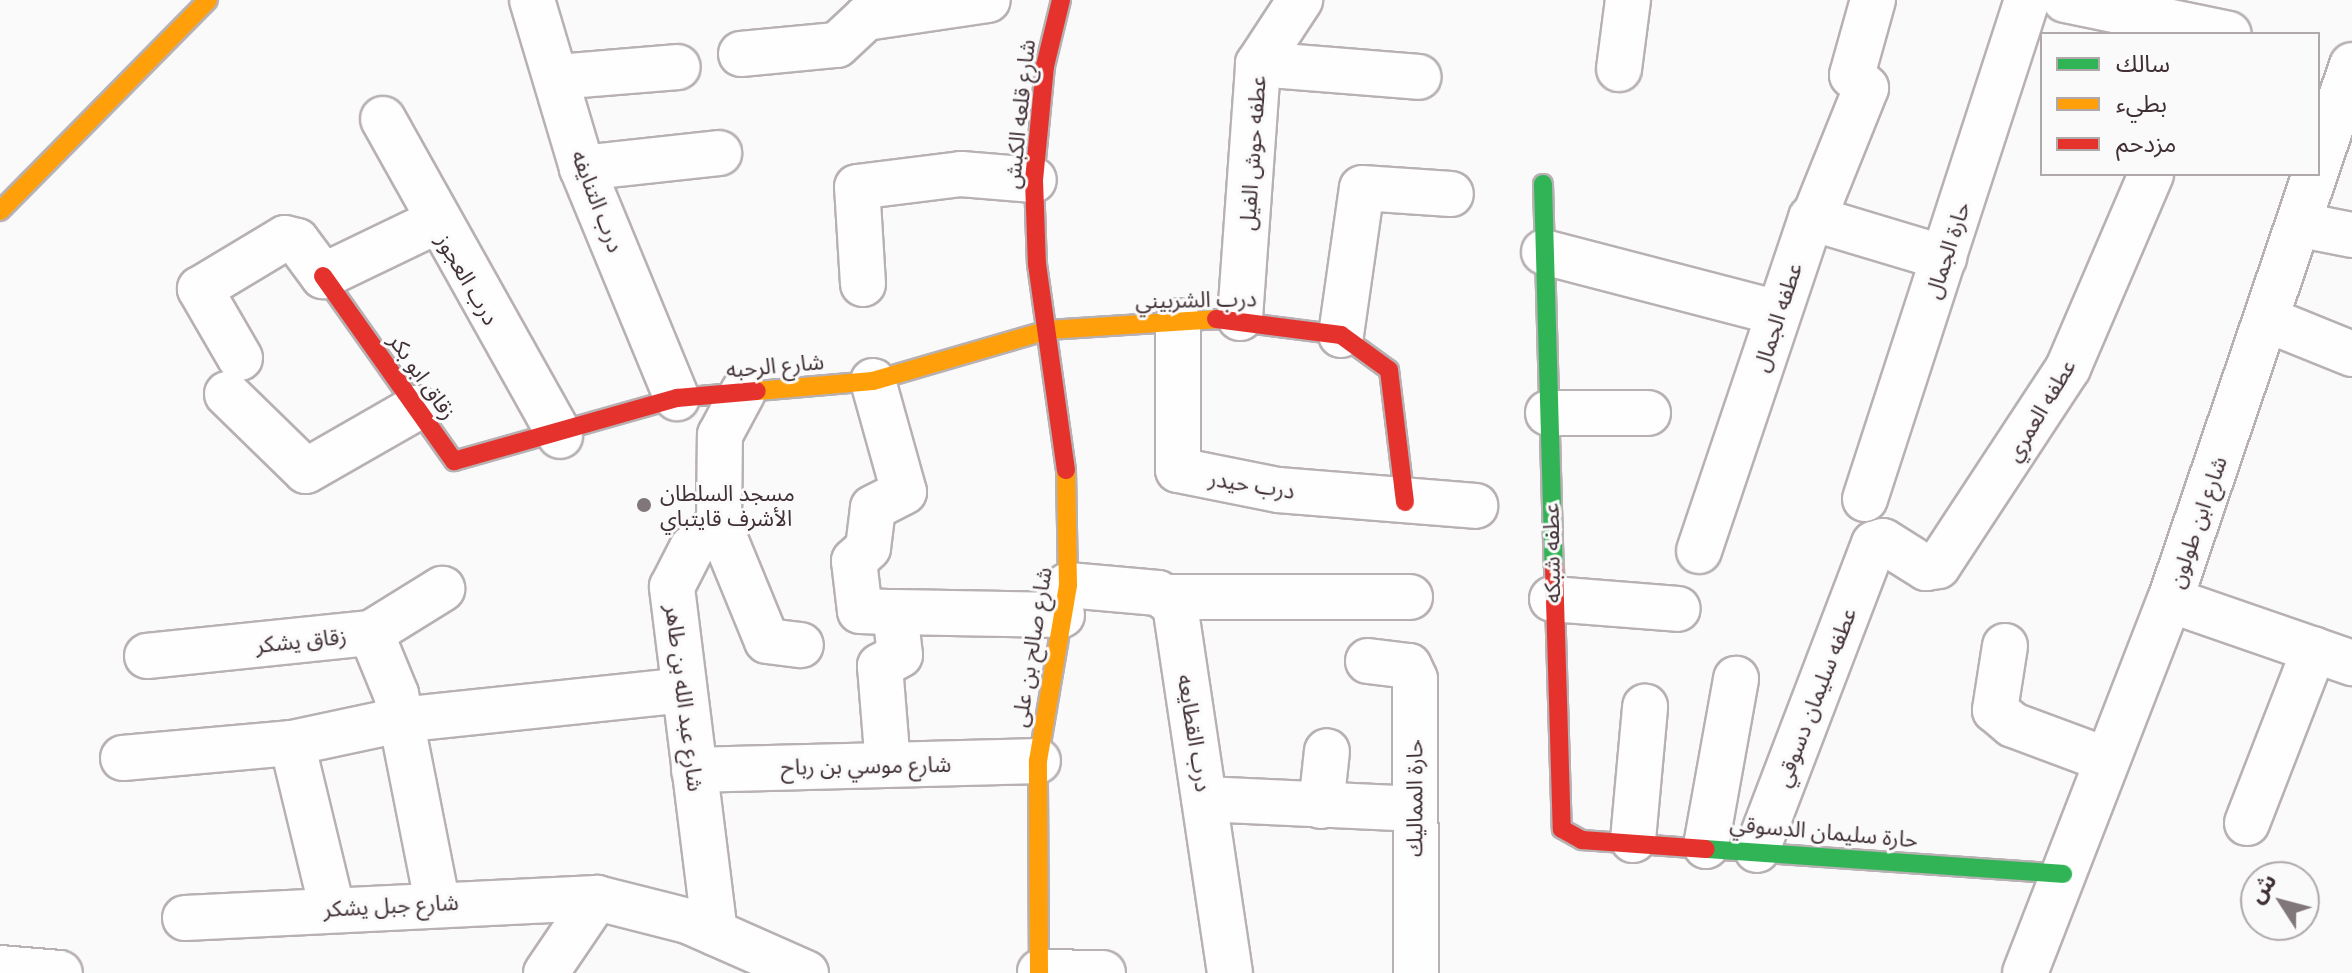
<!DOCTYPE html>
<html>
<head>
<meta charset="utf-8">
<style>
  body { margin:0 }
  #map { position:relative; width:2352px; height:973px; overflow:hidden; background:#fafafa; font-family:"Golos Text","Noto Sans Arabic",sans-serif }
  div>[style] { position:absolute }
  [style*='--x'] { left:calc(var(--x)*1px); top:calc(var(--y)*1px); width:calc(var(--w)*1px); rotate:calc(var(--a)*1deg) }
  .roads { filter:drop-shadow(2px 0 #b8b1b3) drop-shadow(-2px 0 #b8b1b3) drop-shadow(0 2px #b8b1b3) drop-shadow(0 -2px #b8b1b3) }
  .street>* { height:44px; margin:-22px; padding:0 22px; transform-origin:22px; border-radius:22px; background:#fefefe }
  .fast>* { height:18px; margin:-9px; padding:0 9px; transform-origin:9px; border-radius:9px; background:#30b455 }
  .slow>* { height:18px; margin:-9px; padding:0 9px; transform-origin:9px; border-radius:9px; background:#ff9f0a }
  .jam>* { height:18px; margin:-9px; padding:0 9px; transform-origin:9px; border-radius:9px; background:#e5322d }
  .dots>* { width:22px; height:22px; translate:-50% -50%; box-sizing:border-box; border:4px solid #fafafa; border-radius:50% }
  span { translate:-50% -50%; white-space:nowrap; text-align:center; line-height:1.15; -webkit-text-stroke:6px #fafafa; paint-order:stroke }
  .street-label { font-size:22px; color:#402f35 }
  .poi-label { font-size:22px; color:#402f35 }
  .left { translate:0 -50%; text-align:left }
  .legend { position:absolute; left:2040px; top:32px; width:280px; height:144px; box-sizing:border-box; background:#fafafa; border:2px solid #b0a9ab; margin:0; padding:10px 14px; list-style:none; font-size:24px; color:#402f35 }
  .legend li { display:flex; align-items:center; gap:16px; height:40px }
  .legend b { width:40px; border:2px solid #b0a9ab }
  .north { position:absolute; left:2240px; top:861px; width:80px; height:80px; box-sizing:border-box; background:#fafafa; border:2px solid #b0a9ab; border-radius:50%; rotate:306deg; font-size:22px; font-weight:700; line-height:32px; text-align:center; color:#402f35 }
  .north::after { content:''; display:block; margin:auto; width:28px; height:36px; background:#81767a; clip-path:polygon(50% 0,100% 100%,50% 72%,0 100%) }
</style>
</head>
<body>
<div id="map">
  <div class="roads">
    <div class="street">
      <div style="--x:532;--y:0;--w:175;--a:73.4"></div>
      <div style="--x:582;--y:168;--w:249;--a:67.6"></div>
      <div style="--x:2065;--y:0;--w:167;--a:11.7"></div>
      <div style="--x:741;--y:54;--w:96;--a:-5.4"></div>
      <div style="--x:837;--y:45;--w:40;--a:-43"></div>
      <div style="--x:866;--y:18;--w:123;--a:-8.4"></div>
      <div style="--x:1258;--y:64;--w:161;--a:4.6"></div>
      <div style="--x:1619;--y:69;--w:70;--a:-82.6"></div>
      <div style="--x:556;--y:77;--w:122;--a:-4.7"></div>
      <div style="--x:383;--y:119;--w:363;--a:60.8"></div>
      <div style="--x:582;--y:168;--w:138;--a:-6.2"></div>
      <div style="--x:1815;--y:215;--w:137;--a:-68.1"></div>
      <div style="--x:1866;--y:88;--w:19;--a:-137"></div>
      <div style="--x:1852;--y:75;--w:78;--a:-74.4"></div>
      <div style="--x:2301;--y:225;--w:52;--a:11.1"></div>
      <div style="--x:1544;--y:252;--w:242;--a:14.6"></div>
      <div style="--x:863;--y:284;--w:97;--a:-93.5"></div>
      <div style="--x:857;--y:187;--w:105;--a:-7.1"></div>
      <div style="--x:961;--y:174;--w:73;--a:4.7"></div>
      <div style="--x:1240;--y:318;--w:255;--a:-85.9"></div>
      <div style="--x:1258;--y:64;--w:77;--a:-56.7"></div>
      <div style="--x:2268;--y:320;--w:91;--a:22"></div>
      <div style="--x:1178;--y:321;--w:149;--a:90"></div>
      <div style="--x:1178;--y:470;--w:102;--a:11.3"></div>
      <div style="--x:1278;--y:490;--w:198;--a:4.6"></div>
      <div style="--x:1341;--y:335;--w:148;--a:-81.9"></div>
      <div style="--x:1362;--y:188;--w:89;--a:3.9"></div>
      <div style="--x:240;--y:358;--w:80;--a:-120.1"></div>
      <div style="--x:200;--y:289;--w:99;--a:-31"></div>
      <div style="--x:285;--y:238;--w:12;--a:14"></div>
      <div style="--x:297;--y:241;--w:44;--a:53.4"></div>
      <div style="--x:323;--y:276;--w:124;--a:-25.7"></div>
      <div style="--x:873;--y:381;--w:115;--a:74.4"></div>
      <div style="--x:904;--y:492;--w:35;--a:153"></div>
      <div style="--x:873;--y:508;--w:40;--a:97.1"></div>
      <div style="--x:868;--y:548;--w:19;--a:137"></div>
      <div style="--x:854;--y:561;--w:50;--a:83.2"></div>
      <div style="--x:860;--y:611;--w:35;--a:2"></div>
      <div style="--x:895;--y:612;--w:43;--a:83.4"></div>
      <div style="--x:900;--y:655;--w:23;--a:151"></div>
      <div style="--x:880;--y:666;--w:99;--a:85.4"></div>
      <div style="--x:227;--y:394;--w:110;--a:44.3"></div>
      <div style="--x:306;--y:471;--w:127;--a:-29.8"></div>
      <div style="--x:1548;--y:413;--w:100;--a:0"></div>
      <div style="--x:1865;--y:499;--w:525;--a:-72.01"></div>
      <div style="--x:719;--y:524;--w:126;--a:67.7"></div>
      <div style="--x:767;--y:641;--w:34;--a:7"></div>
      <div style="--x:1699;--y:551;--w:351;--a:-71.4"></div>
      <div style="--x:1811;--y:218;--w:139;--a:16.7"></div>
      <div style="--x:1068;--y:585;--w:90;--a:5.1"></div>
      <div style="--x:1158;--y:593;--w:21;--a:35"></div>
      <div style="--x:1175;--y:605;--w:372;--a:81.5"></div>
      <div style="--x:1169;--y:597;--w:241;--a:0"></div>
      <div style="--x:1552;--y:599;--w:126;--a:4.5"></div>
      <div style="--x:2170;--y:600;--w:193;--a:19.1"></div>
      <div style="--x:895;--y:612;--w:167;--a:1"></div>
      <div style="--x:371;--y:633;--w:66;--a:67.7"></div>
      <div style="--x:396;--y:694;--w:211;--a:78.8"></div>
      <div style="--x:2005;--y:646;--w:65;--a:98.9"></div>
      <div style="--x:1995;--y:710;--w:23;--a:40"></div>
      <div style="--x:2013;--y:725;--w:100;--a:20.4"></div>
      <div style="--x:147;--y:656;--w:225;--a:-5.9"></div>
      <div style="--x:371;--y:633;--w:84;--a:-31.8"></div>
      <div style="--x:1368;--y:661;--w:41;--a:7"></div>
      <div style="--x:1409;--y:666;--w:14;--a:65"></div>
      <div style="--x:1415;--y:679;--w:294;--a:89.8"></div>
      <div style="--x:292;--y:743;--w:170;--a:76.4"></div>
      <div style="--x:123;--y:758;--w:170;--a:-5.1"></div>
      <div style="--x:292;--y:743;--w:109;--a:-12.1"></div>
      <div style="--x:399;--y:720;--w:286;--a:-6"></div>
      <div style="--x:694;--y:770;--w:344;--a:-1.5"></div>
      <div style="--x:1204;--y:799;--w:209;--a:2.7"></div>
      <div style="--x:1321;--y:806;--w:55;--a:-83.8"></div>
      <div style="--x:2247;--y:823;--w:186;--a:-68.8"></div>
      <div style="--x:1633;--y:840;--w:134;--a:-84.8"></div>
      <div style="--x:1706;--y:846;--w:170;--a:-79.8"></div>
      <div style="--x:1757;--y:850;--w:328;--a:-69.1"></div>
      <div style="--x:1874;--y:544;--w:9;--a:-18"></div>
      <div style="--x:1883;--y:541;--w:51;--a:32.1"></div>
      <div style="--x:1926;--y:568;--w:12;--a:-9"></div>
      <div style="--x:1938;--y:566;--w:237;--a:-56.7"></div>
      <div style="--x:2068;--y:368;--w:211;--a:-66.8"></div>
      <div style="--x:185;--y:918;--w:412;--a:-2.8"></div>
      <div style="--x:597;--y:898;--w:94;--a:14.2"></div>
      <div style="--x:688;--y:921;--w:129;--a:23.8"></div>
      <div style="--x:715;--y:933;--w:349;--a:-97.1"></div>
      <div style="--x:672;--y:587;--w:44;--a:-62.9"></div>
      <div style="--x:692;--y:548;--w:36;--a:-42"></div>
      <div style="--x:719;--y:524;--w:89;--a:-89.4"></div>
      <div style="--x:720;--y:435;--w:49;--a:-61.9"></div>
      <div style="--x:0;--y:968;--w:60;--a:4.8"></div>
      <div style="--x:1040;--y:972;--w:63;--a:0.9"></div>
      <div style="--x:546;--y:973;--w:91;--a:-55.8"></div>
      <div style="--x:2025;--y:973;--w:400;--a:-68.8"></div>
      <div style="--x:2170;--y:600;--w:565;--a:-71.21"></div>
    </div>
    <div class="fast">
      <div style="--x:1543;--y:184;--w:383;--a:88.4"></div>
      <div style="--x:1706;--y:849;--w:358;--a:4"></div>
    </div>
    <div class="slow">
      <div style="--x:0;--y:211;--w:296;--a:-45.4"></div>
      <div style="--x:757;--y:391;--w:116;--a:-4.9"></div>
      <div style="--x:873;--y:381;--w:182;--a:-16.2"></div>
      <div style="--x:1048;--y:330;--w:168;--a:-3.7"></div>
      <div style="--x:1039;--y:973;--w:212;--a:-90.3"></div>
      <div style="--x:1038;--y:761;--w:179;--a:-80.3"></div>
      <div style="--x:1068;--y:585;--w:115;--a:-91"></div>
    </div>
    <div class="jam">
      <div style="--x:1061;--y:0;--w:68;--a:103.6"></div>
      <div style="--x:1045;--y:66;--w:115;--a:95.5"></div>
      <div style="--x:1034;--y:180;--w:84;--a:88"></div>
      <div style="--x:1037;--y:264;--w:208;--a:82"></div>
      <div style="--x:323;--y:276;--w:227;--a:54.7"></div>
      <div style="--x:454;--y:461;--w:232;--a:-15.8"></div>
      <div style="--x:677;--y:398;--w:80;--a:-5"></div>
      <div style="--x:1216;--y:319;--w:126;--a:7.3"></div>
      <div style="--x:1341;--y:335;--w:59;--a:36.1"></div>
      <div style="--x:1389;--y:370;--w:133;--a:83.1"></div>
      <div style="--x:1554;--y:567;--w:262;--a:88.3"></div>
      <div style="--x:1562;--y:829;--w:23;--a:29"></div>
      <div style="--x:1582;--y:840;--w:124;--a:4.2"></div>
    </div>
  </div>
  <div class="dots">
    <div style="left:644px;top:505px;background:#81767a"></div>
  </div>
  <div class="street-label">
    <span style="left:1019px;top:114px;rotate:-84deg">شارع قلعه الكبش</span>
    <span style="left:1252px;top:153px;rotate:-86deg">عطفه حوش الفيل</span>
    <span style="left:598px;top:201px;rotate:69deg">درب التنايفه</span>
    <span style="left:1947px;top:250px;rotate:-72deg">حارة الجمال</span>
    <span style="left:468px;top:279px;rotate:60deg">درب العجوز</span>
    <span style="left:1196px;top:299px;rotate:-1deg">درب الشربيني</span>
    <span style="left:1777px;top:317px;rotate:-72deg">عطفه الجمال</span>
    <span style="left:775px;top:365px;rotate:-5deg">شارع الرحبه</span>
    <span style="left:423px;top:376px;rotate:55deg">زقاق ابو بكر</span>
    <span style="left:2040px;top:410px;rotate:-59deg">عطفه العمري</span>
    <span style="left:1252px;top:484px;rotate:9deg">درب حيدر</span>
    <span style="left:2197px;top:522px;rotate:-71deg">شارع ابن طولون</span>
    <span style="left:1551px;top:553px;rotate:-91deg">عطفه شبكه</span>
    <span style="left:301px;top:640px;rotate:-6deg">زقاق يشكر</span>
    <span style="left:1031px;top:647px;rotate:-81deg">شارع صالح بن على</span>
    <span style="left:1815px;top:697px;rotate:-69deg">عطفه سليمان دسوقي</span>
    <span style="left:685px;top:698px;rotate:83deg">شارع عبد الله بن طاهر</span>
    <span style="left:1195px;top:733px;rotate:81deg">درب القطايعه</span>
    <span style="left:866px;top:765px;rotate:-1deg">شارع موسي بن رباح</span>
    <span style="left:1414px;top:798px;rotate:-90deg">حارة المماليك</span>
    <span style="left:1824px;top:831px;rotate:5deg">حارة سليمان الدسوقي</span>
    <span style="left:391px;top:905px;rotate:-3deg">شارع جبل يشكر</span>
  </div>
  <div class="poi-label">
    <span class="left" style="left:660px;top:505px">مسجد السلطان<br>الأشرف قايتباي</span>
  </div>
  <ul class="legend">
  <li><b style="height:10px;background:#30b455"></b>سالك</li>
  <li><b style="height:10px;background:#ff9f0a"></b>بطيء</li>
  <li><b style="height:10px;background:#e5322d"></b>مزدحم</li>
  </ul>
  <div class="north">ش</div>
</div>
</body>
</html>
